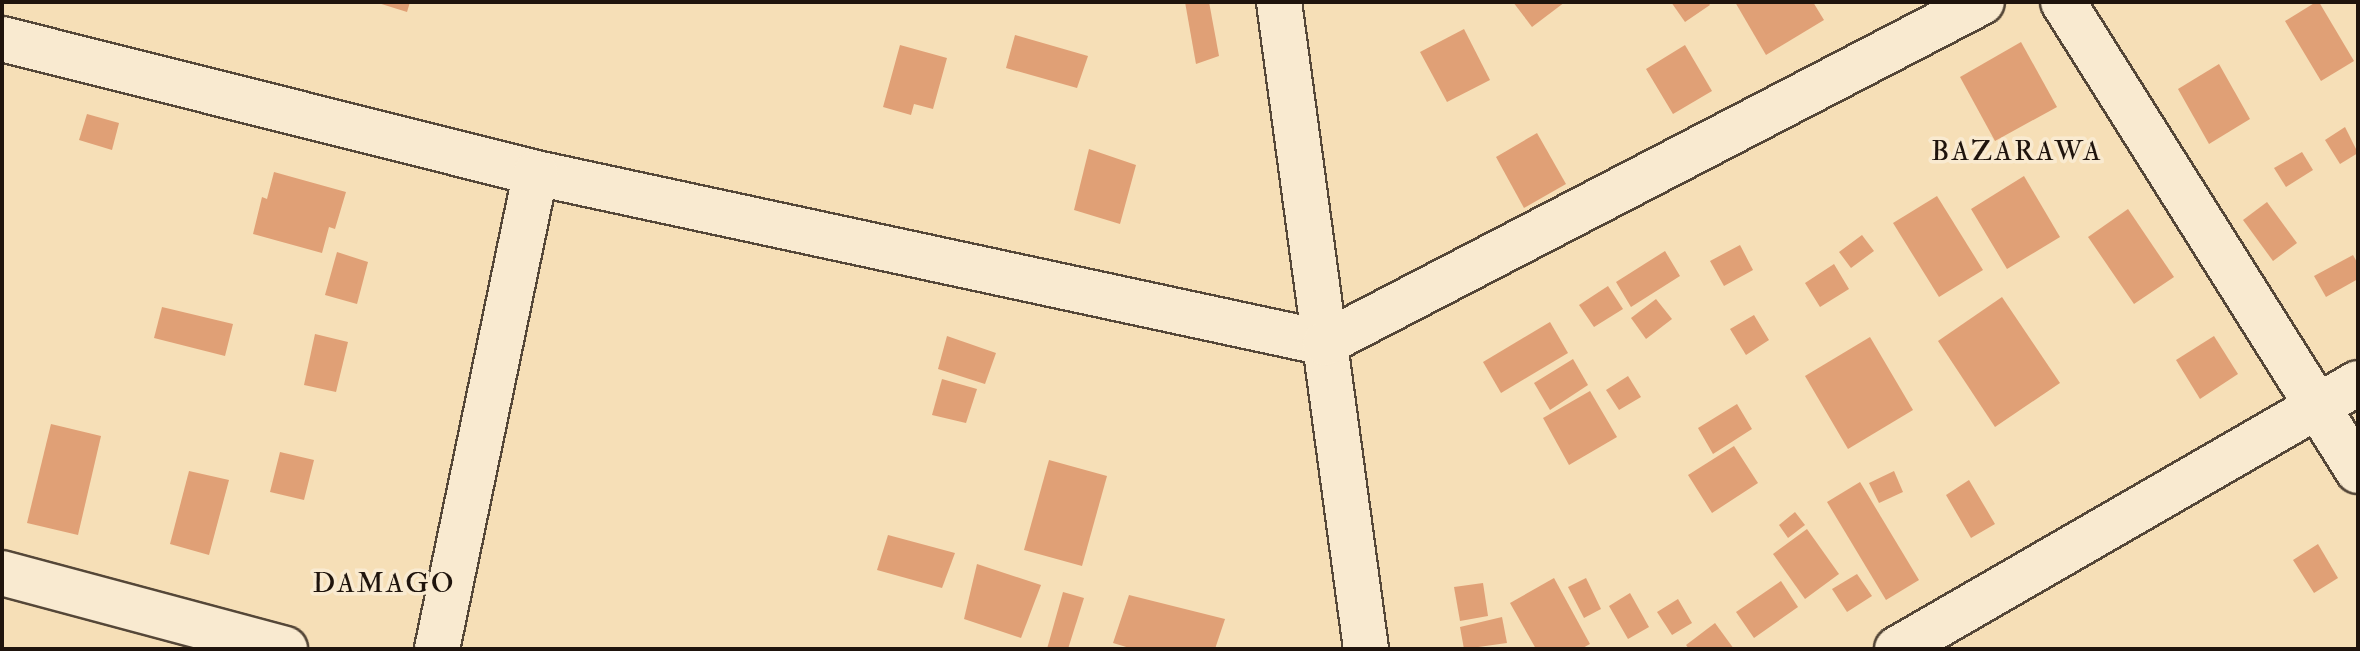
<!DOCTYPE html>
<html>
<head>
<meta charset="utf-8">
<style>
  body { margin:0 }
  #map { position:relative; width:2360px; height:651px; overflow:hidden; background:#f6dfb7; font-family:"IM FELL Double Pica",serif }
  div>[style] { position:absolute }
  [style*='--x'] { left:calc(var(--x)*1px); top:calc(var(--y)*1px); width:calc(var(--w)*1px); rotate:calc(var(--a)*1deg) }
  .building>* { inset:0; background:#e0a076 }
  .roads { filter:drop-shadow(2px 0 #554738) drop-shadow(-2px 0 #554738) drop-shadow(0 2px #554738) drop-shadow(0 -2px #554738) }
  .minor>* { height:44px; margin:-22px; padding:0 22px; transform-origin:22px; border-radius:22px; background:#f9ead0 }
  span { translate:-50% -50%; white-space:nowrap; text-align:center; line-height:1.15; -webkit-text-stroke:7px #f9ead0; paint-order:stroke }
  .quarter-label { font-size:28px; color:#1f140d; letter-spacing:2px }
  .frame { position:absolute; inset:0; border:4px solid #1f140d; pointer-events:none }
</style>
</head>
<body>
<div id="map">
  <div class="building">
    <div style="clip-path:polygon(375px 2px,410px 2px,407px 12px)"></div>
    <div style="clip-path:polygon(1185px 2px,1209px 2px,1219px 56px,1196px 64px)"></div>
    <div style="clip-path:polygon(1513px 2px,1565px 2px,1532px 27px)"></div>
    <div style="clip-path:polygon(1671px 2px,1708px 2px,1710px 5px,1685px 22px)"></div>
    <div style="clip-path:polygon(1735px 2px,1813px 2px,1824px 20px,1766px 55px)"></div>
    <div style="clip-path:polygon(2316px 2px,2319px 2px,2354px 61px,2321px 81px,2285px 21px)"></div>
    <div style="clip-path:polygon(1464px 29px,1490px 80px,1447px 102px,1420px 52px)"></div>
    <div style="clip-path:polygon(1015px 35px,1088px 56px,1077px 88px,1006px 68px)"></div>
    <div style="clip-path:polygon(2021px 42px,2057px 107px,1995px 141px,1960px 77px)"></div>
    <div style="clip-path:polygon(900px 45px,947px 58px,933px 109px,914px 104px,911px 115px,883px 107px)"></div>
    <div style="clip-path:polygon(1685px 45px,1712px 91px,1673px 114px,1646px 69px)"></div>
    <div style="clip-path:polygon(2219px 64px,2250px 119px,2209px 144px,2178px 89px)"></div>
    <div style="clip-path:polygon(87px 114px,119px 123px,112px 150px,79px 140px)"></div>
    <div style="clip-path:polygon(2345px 127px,2358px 153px,2340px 164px,2325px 140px)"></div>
    <div style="clip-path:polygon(1537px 133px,1566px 184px,1524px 208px,1496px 157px)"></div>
    <div style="clip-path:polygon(1089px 149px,1136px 165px,1120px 224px,1074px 210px)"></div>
    <div style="clip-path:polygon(2302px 152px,2313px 170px,2286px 187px,2274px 168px)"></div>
    <div style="clip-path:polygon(274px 172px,346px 192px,335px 229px,329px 227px,322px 253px,253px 234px,262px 197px,267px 199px)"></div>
    <div style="clip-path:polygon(2024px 176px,2060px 237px,2007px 269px,1971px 209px)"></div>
    <div style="clip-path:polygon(1937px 196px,1983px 270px,1939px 297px,1893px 223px)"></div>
    <div style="clip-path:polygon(2267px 202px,2297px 243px,2273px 261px,2243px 220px)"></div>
    <div style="clip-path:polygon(2128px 209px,2174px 277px,2134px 304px,2088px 237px)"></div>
    <div style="clip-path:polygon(1862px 235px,1874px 251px,1851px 268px,1839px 252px)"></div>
    <div style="clip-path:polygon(1740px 245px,1753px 270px,1724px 286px,1710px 261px)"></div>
    <div style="clip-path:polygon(1665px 251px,1680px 276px,1631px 307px,1616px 282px)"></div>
    <div style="clip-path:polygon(337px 252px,368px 262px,357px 304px,325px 295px)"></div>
    <div style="clip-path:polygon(2353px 255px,2358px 264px,2358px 279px,2326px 297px,2314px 276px)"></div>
    <div style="clip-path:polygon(1834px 264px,1849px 289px,1820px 307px,1805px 283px)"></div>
    <div style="clip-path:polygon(1608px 286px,1623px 309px,1594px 327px,1579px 305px)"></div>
    <div style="clip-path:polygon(2002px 297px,2060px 383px,1995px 427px,1938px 341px)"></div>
    <div style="clip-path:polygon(1656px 299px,1672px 319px,1646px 339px,1631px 318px)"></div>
    <div style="clip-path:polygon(162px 307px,233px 324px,225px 356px,154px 338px)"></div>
    <div style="clip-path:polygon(1754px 315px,1769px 340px,1746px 355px,1730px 329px)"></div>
    <div style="clip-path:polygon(1550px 322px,1568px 353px,1501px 393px,1483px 362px)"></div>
    <div style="clip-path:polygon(315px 334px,348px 342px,336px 392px,304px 385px)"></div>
    <div style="clip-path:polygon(947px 336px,996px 353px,985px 384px,938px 369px)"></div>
    <div style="clip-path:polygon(2214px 336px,2238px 374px,2200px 399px,2176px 360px)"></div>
    <div style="clip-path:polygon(1870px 337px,1913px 410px,1848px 449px,1805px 376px)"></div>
    <div style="clip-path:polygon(1573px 359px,1588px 385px,1550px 410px,1534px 383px)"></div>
    <div style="clip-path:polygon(1628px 376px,1641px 397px,1619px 410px,1606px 390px)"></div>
    <div style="clip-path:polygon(942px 379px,977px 389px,966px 423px,932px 415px)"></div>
    <div style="clip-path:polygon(1590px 391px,1617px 437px,1569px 465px,1543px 418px)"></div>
    <div style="clip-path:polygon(1737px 404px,1752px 429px,1713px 454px,1698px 428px)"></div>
    <div style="clip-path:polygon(51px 424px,101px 436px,78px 535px,27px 523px)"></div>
    <div style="clip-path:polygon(1734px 446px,1758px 483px,1712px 513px,1688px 475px)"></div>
    <div style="clip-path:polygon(280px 452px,314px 460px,304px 500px,270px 492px)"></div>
    <div style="clip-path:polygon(1049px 460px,1107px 476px,1082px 566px,1024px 550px)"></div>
    <div style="clip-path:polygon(189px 471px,229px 480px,209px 555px,170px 544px)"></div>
    <div style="clip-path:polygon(1894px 471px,1903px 492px,1879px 503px,1869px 483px)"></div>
    <div style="clip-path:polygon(1969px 480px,1995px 524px,1971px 538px,1946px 495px)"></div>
    <div style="clip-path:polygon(1860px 482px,1919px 580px,1886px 600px,1827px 502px)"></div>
    <div style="clip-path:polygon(1795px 512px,1805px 525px,1788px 538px,1779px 525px)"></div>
    <div style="clip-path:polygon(1807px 529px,1839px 574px,1805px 599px,1773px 554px)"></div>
    <div style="clip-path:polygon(888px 535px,955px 553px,942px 588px,877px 570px)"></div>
    <div style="clip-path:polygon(2318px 544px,2338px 578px,2314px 593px,2293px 560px)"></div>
    <div style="clip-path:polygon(977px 564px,1041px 585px,1021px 638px,964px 619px)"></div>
    <div style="clip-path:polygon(1857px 574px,1872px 596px,1847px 612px,1832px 589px)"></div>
    <div style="clip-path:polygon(1554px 578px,1590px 644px,1581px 649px,1536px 649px,1510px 603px)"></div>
    <div style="clip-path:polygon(1586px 578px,1601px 609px,1584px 618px,1568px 587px)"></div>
    <div style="clip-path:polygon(1781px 581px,1798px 607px,1754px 638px,1736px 612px)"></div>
    <div style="clip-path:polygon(1483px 583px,1488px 616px,1460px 621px,1454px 587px)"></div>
    <div style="clip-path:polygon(1063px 592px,1084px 598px,1068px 649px,1047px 649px)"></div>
    <div style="clip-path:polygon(1630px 593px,1649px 627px,1628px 639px,1609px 606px)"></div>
    <div style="clip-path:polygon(1129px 595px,1225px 619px,1215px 649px,1133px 649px,1113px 643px)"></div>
    <div style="clip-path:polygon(1678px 599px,1692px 623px,1672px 635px,1657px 612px)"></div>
    <div style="clip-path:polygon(1502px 617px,1507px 643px,1464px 649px,1460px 627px)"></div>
    <div style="clip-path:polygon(1715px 623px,1734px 649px,1689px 649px,1686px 645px)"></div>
  </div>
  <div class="roads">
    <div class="minor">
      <div style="--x:1279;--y:2;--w:653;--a:82.34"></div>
      <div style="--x:2063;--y:2;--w:554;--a:57.83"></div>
      <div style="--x:2;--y:39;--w:551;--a:14.09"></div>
      <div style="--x:536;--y:173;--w:807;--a:12.16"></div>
      <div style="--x:1325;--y:343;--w:740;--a:-27.43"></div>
      <div style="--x:2;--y:573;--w:293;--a:15"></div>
      <div style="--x:437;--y:649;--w:486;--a:-78.3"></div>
      <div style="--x:1897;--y:649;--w:532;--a:-29.99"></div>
    </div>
  </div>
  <div class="quarter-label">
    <span style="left:2017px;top:152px">BAZARAWA</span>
    <span style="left:384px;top:584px">DAMAGO</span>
  </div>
  <div class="frame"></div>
</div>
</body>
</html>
